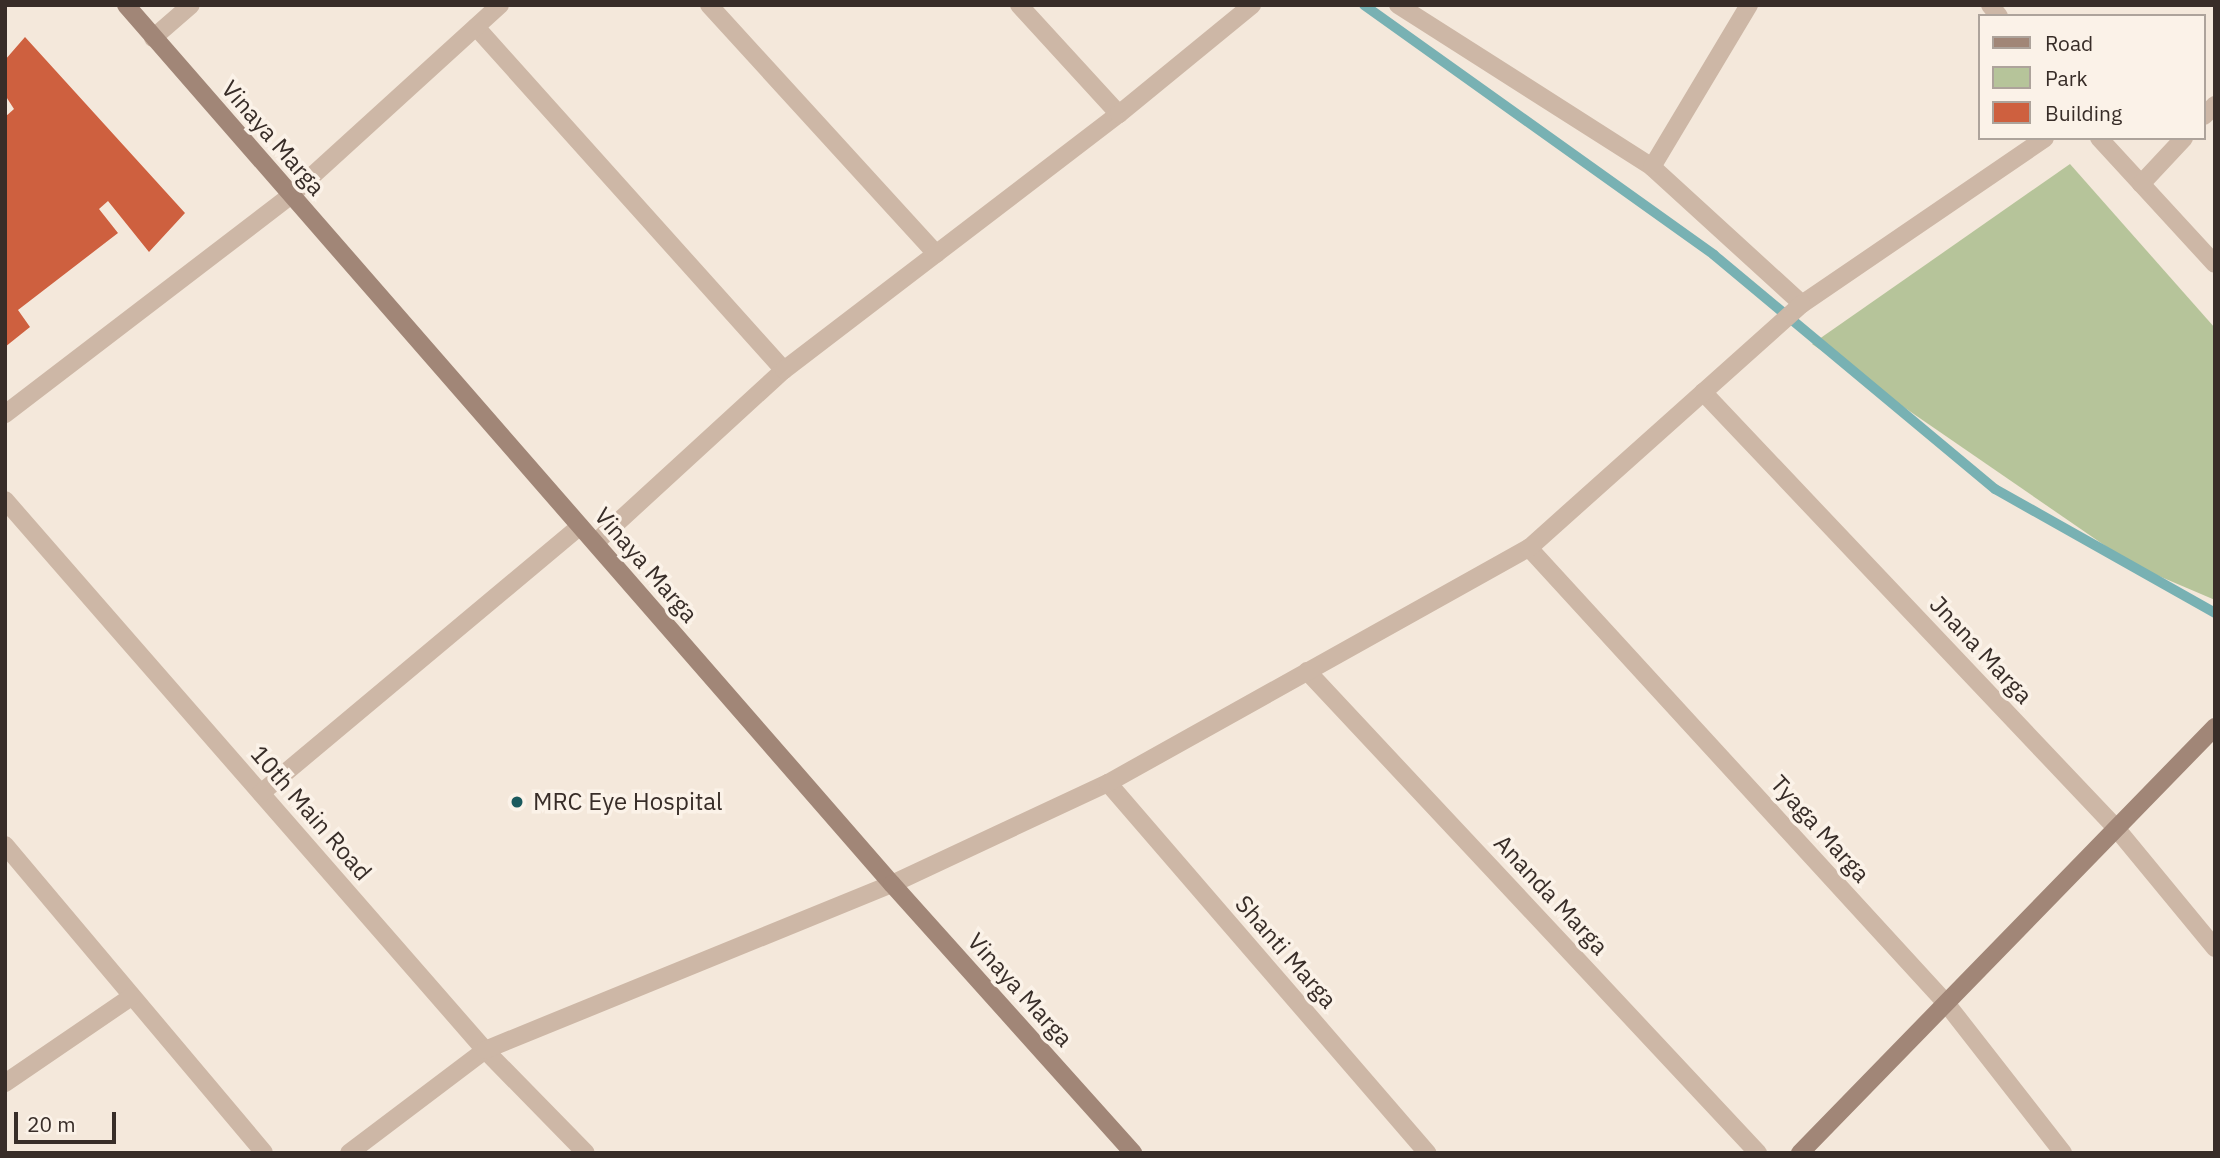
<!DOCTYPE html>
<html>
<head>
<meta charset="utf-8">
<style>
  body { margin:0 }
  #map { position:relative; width:2220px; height:1158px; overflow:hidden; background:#f4e8db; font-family:"IBM Plex Sans",sans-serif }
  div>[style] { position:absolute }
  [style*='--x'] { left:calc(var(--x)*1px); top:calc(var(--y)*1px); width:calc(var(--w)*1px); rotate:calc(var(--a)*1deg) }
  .green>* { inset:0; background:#b6c49a }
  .stream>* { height:10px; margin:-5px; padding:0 5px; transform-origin:5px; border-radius:5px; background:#78b1b3 }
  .building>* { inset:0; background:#ce603f }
  .street>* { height:18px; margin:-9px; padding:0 9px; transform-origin:9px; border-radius:9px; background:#cdb7a6 }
  .secondary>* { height:18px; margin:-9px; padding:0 9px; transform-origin:9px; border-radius:9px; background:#a18677 }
  .dots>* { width:19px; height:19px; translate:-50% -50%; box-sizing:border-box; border:4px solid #fbf2e8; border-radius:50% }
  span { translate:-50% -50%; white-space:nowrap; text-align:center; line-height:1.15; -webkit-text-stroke:7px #fbf2e8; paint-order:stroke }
  .street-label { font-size:24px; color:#382d28 }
  .poi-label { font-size:24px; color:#382d28 }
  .left { translate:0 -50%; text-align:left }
  .frame { position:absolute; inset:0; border:7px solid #382d28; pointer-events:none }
  .legend { position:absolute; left:1978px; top:14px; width:228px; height:126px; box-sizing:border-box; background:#fbf2e8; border:2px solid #ada39b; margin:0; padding:9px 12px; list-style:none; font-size:21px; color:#382d28 }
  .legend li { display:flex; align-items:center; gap:14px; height:35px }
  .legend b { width:35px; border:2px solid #ada39b }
  .scale { position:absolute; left:14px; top:1112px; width:102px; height:32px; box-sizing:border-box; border:4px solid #382d28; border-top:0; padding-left:9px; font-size:21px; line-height:24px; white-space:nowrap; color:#382d28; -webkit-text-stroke:5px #fbf2e8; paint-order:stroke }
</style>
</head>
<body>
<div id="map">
  <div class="green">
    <div style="clip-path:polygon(2070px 164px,2215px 328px,2215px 600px,2133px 565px,1812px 344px)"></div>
  </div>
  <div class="stream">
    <div style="--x:1364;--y:5;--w:430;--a:35.5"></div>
    <div style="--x:1714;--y:255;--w:366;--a:39.8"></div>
    <div style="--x:1995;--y:489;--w:253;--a:29.4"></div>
  </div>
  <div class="building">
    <div style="clip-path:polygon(25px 37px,185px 213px,149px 252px,108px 201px,99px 209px,118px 233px,18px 310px,30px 327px,5px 347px,5px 117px,14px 109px,5px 95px,5px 60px)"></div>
  </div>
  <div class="street">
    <div style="--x:709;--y:5;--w:337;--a:47.6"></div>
    <div style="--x:1019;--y:5;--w:148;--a:47.5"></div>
    <div style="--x:1398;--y:5;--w:301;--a:32.5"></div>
    <div style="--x:1652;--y:167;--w:203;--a:42.4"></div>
    <div style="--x:1802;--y:304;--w:294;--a:-34.3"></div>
    <div style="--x:1990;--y:5;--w:14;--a:51"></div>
    <div style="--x:476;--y:27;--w:461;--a:48.1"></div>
    <div style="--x:153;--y:38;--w:50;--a:-41"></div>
    <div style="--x:2204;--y:116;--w:16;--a:-45"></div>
    <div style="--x:2099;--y:138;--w:171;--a:47.4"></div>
    <div style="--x:1652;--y:167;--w:189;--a:-59.1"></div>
    <div style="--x:2141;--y:184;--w:63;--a:-46.9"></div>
    <div style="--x:1703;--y:392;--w:601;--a:46.55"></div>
    <div style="--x:2116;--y:828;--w:156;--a:50.5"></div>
    <div style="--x:5;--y:414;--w:359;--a:-37.4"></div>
    <div style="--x:290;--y:196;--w:284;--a:-42.3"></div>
    <div style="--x:5;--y:500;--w:730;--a:48.89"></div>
    <div style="--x:485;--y:1050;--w:144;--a:45.6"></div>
    <div style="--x:595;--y:543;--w:256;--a:-42.5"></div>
    <div style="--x:784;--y:370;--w:422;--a:-37.4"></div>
    <div style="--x:1119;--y:114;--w:172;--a:-39.3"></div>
    <div style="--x:1529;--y:548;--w:617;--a:47.5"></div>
    <div style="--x:1946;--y:1003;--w:190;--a:52"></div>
    <div style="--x:1307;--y:671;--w:660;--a:46.9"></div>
    <div style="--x:1108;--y:783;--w:489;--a:49.2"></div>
    <div style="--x:261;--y:793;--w:416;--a:-39.9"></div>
    <div style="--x:5;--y:845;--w:402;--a:49.9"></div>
    <div style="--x:5;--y:1083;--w:153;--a:-34.3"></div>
    <div style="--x:349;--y:1153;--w:171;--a:-37.1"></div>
    <div style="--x:485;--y:1050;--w:440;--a:-22.2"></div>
    <div style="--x:892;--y:884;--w:238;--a:-25.1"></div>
    <div style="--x:1108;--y:783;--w:482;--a:-29.2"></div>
    <div style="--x:1529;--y:548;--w:366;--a:-41.8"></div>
  </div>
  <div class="secondary">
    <div style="--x:126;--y:5;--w:1166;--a:48.93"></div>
    <div style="--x:892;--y:884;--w:361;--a:48.1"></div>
    <div style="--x:1800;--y:1153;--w:595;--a:-45.75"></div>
  </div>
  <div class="dots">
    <div style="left:517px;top:802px;background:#1a595d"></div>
  </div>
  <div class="street-label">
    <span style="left:273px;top:138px;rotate:49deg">Vinaya Marga</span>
    <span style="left:646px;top:565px;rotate:49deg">Vinaya Marga</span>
    <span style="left:1981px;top:650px;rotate:47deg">Jnana Marga</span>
    <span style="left:311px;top:813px;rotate:49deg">10th Main Road</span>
    <span style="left:1820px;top:829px;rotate:48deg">Tyaga Marga</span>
    <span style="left:1551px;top:895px;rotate:47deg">Ananda Marga</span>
    <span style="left:1286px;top:952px;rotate:49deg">Shanti Marga</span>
    <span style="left:1020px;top:990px;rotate:48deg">Vinaya Marga</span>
  </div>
  <div class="poi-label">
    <span class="left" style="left:533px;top:802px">MRC Eye Hospital</span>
  </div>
  <div class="frame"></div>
  <ul class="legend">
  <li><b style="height:9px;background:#a18677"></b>Road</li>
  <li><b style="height:19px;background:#b6c49a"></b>Park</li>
  <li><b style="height:19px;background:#ce603f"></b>Building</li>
  </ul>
  <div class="scale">20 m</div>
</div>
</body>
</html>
